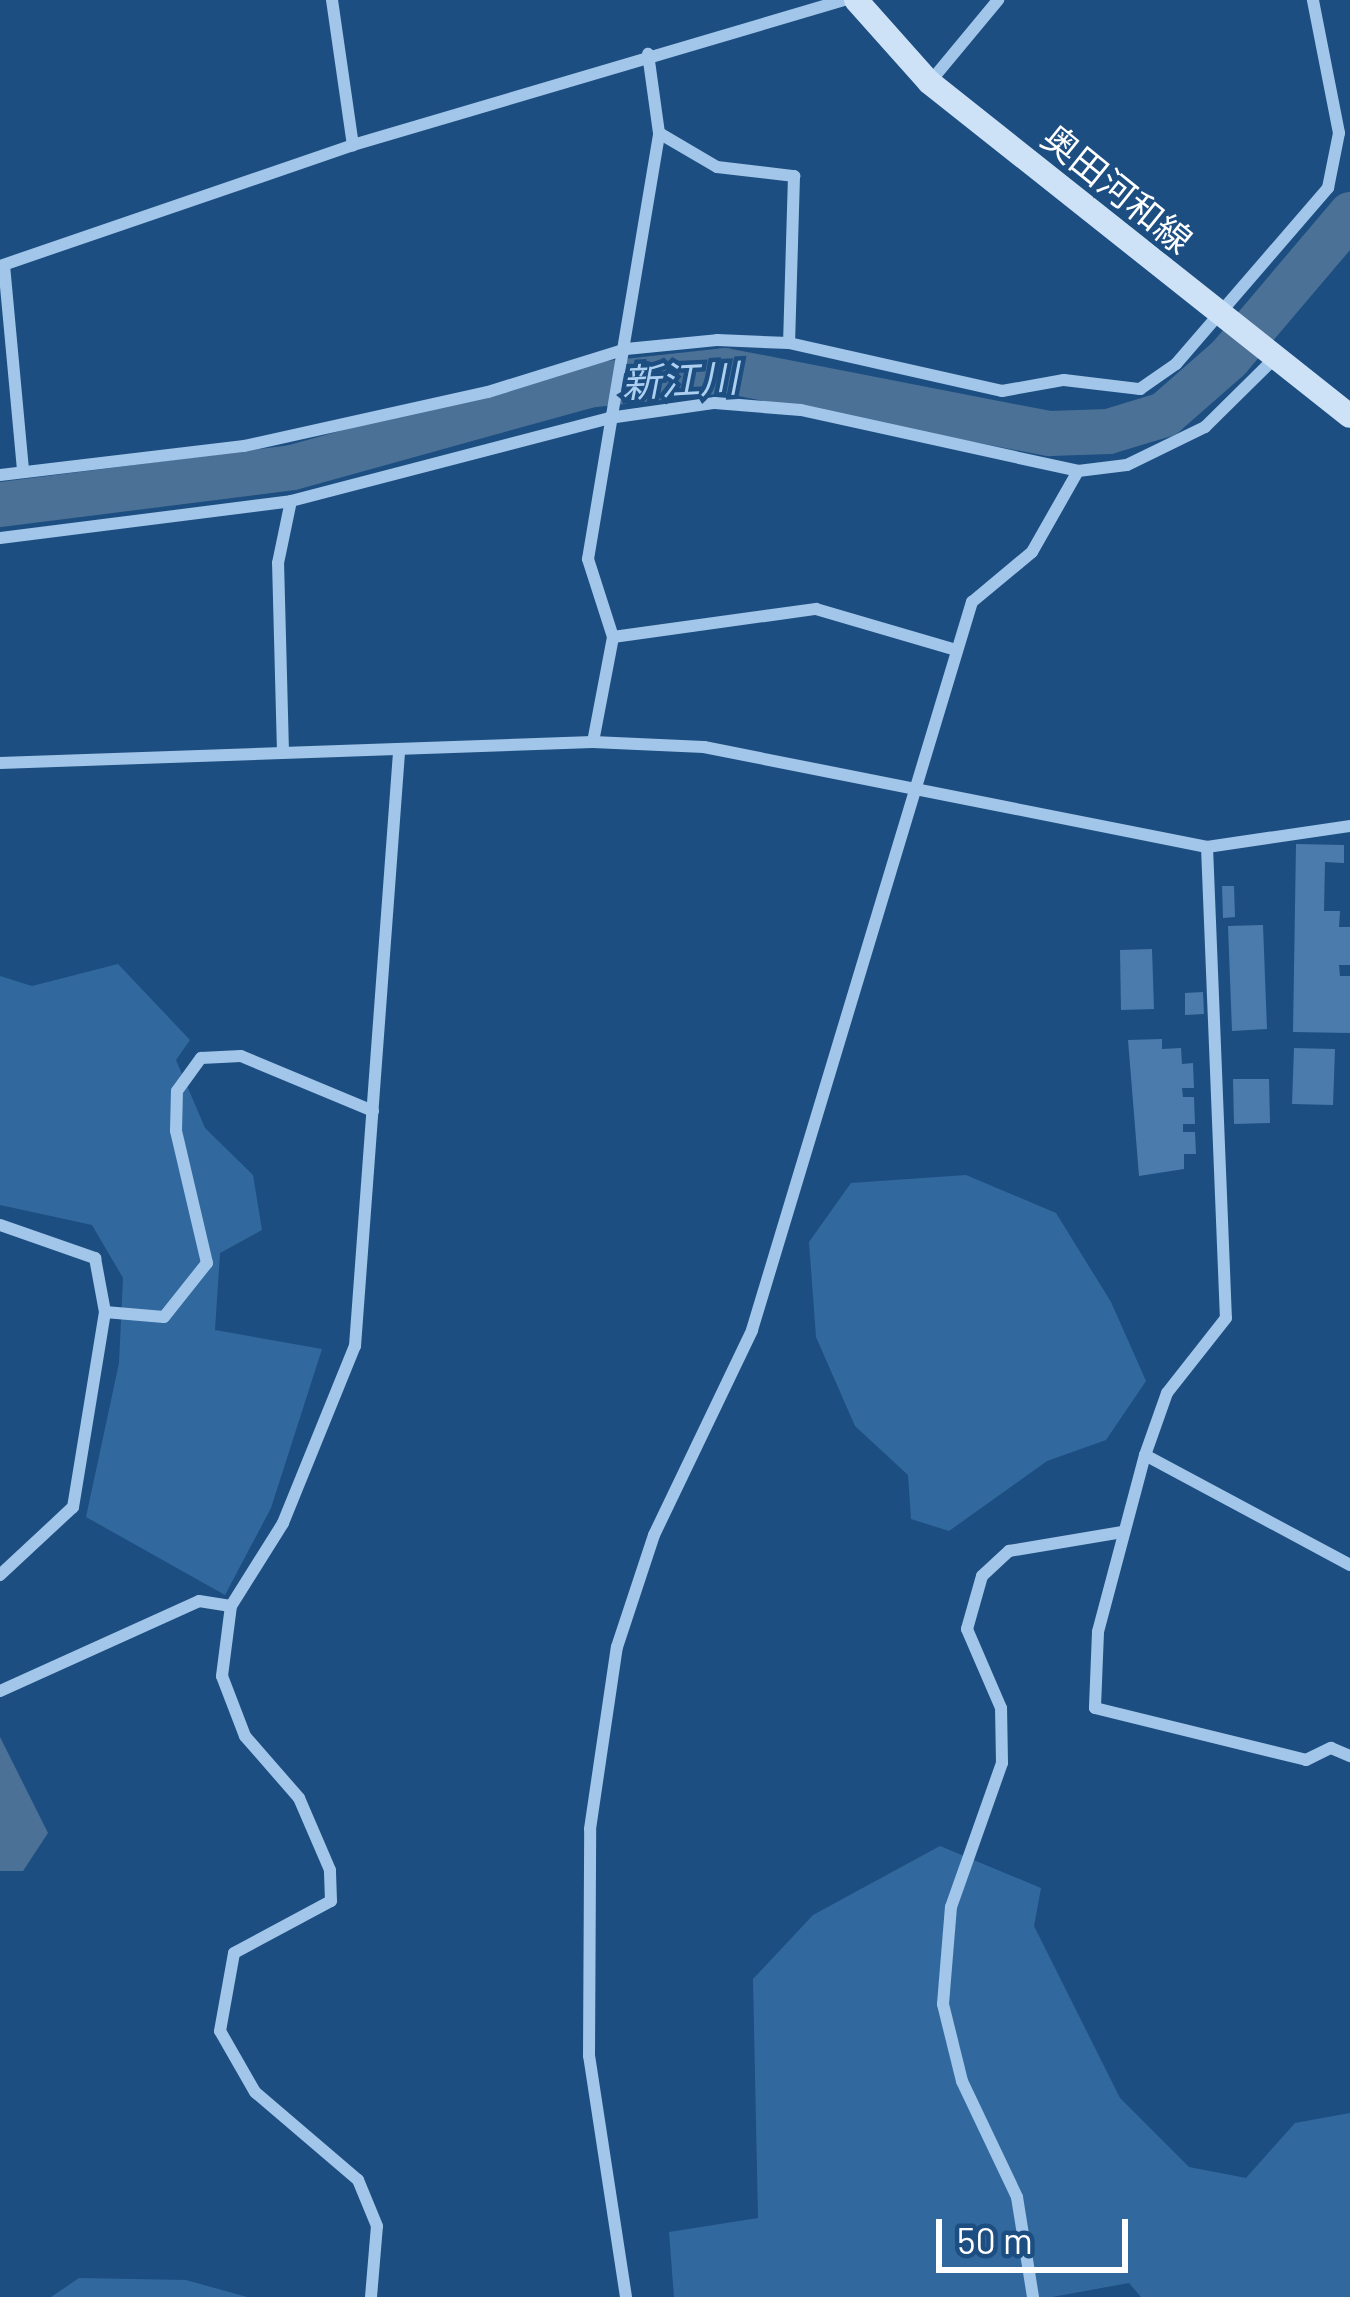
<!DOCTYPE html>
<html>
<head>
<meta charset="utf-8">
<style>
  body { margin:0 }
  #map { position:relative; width:1350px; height:2297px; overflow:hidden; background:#1d4e81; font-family:Barlow,"Noto Sans JP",sans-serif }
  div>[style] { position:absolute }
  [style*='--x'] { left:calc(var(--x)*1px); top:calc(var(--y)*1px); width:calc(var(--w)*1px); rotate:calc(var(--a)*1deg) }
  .green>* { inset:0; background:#31699f }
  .water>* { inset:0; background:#4c7196 }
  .river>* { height:45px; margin:-22.5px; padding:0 22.5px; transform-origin:22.5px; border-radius:22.5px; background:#4c7196 }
  .building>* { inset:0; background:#4a7bac }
  .street>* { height:12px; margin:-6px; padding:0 6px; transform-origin:6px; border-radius:6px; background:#a2c6e9 }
  .secondary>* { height:24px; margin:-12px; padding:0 12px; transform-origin:12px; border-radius:12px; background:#cde2f7 }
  span { translate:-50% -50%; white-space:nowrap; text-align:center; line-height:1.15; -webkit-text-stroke:9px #1d4e81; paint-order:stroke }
  .street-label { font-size:36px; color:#fff }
  .water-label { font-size:39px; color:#add0f1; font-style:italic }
  .scale { position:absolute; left:936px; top:2219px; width:192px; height:54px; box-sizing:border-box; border:6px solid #fff; border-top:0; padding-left:15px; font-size:36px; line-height:42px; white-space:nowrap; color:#fff; -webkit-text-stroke:9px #1d4e81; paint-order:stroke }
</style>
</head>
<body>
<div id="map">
  <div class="green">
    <div style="clip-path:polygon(118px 964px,190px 1040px,176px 1060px,205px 1128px,253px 1175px,262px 1230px,220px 1253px,215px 1330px,322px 1349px,271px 1508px,225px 1595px,86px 1517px,119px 1363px,123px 1278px,92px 1225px,0 1205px,0 976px,32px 986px)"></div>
    <div style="clip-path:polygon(966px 1175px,1056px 1213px,1111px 1302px,1146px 1381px,1106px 1440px,1047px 1461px,949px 1531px,911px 1519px,908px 1475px,855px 1426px,816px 1337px,809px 1242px,851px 1183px)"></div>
    <div style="clip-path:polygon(940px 1846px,1041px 1888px,1034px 1926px,1120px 2098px,1189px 2167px,1246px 2178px,1295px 2123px,1350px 2113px,1350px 2297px,1141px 2297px,1129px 2283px,1052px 2297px,674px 2297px,669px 2232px,758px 2218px,753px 1979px,813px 1915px)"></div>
    <div style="clip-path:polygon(79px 2278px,186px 2280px,247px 2297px,51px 2297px)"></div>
  </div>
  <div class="water">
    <div style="clip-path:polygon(0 1737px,48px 1833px,23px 1871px,0 1871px)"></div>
  </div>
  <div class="river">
    <div style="--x:0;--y:504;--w:294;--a:-7.2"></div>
    <div style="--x:292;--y:467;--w:306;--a:-15.5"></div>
    <div style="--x:587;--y:385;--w:138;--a:-6.2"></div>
    <div style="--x:724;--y:370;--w:331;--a:11"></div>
    <div style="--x:1049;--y:433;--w:59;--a:-1.9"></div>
    <div style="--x:1108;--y:431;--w:59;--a:-16.9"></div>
    <div style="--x:1164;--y:414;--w:85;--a:-41.2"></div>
    <div style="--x:1228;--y:358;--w:189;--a:-49.7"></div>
  </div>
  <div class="building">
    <div style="clip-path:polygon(1296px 844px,1344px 845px,1344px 863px,1325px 862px,1324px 911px,1340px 911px,1339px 927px,1350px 927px,1350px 965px,1339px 965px,1340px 976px,1350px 976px,1350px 1033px,1293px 1032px)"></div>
    <div style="clip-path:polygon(1222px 886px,1234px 886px,1235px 917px,1223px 918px)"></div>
    <div style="clip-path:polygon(1263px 925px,1267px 1029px,1232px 1031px,1228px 926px)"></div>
    <div style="clip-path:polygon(1152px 949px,1154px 1009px,1121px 1010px,1120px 950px)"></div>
    <div style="clip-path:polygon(1203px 992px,1204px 1014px,1185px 1015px,1185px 993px)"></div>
    <div style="clip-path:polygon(1162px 1039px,1162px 1049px,1181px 1048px,1182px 1064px,1193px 1063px,1194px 1088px,1182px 1088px,1183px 1097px,1194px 1097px,1195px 1124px,1183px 1124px,1183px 1132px,1195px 1132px,1196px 1154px,1184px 1154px,1184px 1169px,1139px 1176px,1128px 1040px)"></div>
    <div style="clip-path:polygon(1294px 1048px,1335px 1049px,1333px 1105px,1292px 1104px)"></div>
    <div style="clip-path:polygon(1233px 1079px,1269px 1079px,1270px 1123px,1234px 1124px)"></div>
  </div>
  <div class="street">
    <div style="--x:332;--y:0;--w:147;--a:81.8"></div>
    <div style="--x:930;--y:82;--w:107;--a:-50.3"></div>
    <div style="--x:659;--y:133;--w:67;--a:30.4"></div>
    <div style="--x:717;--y:167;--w:78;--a:6.7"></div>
    <div style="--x:794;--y:176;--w:167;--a:91.7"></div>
    <div style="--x:4;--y:265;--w:207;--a:84.7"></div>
    <div style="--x:0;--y:266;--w:373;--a:-18.9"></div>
    <div style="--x:353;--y:145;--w:512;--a:-16.45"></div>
    <div style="--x:0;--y:475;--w:246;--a:-6.8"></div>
    <div style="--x:244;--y:446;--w:250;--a:-12.5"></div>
    <div style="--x:488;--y:392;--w:145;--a:-17.3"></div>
    <div style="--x:626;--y:349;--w:91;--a:-5.6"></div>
    <div style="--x:717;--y:340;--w:72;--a:2.4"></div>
    <div style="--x:789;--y:343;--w:218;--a:12.7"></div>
    <div style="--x:1002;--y:391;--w:63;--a:-10.1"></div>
    <div style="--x:1064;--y:380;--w:77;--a:6.8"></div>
    <div style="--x:1140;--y:389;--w:44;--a:-34.8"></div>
    <div style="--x:1176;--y:364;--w:233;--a:-49.2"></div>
    <div style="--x:1328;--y:188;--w:56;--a:-78.7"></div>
    <div style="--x:1339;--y:133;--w:136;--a:-101.1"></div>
    <div style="--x:0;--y:538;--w:293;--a:-7.2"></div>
    <div style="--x:291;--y:501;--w:329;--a:-14.6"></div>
    <div style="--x:609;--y:418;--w:107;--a:-8.1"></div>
    <div style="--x:715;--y:403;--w:86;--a:4.7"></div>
    <div style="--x:801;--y:410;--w:284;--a:12.4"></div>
    <div style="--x:613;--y:637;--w:205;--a:-7.9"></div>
    <div style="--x:816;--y:609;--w:146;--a:16.3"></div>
    <div style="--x:593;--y:742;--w:107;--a:-79.2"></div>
    <div style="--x:613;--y:637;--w:82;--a:-107.8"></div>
    <div style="--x:588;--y:559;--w:432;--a:-80.5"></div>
    <div style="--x:659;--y:133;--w:80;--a:-97.9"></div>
    <div style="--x:283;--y:752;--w:189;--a:-91.5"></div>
    <div style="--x:278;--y:563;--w:63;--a:-78.2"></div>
    <div style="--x:0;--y:763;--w:593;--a:-2.03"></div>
    <div style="--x:593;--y:742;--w:111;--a:2.6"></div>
    <div style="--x:704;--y:747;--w:513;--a:11.24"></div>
    <div style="--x:1207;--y:847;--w:145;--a:-8.4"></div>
    <div style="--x:1207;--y:847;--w:471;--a:87.7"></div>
    <div style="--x:1226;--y:1318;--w:95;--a:128.2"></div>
    <div style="--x:1167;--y:1393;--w:66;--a:109.5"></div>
    <div style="--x:1145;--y:1455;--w:183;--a:104.9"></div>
    <div style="--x:1098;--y:1632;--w:76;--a:92.3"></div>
    <div style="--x:1095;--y:1708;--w:217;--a:13.8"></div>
    <div style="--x:1306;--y:1760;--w:28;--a:-26"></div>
    <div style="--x:1331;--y:1748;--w:21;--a:23"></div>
    <div style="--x:0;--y:1225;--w:101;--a:19.2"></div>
    <div style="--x:95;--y:1258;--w:55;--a:79.5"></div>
    <div style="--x:105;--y:1312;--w:198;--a:99.3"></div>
    <div style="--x:73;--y:1507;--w:100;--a:137"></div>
    <div style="--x:105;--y:1312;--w:59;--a:4.8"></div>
    <div style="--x:164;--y:1317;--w:69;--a:-51.5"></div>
    <div style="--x:207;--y:1263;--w:136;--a:-103.2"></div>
    <div style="--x:176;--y:1131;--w:40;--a:-88.6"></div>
    <div style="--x:177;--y:1091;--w:41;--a:-54"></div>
    <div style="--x:201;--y:1058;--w:40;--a:-2.9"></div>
    <div style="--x:241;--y:1056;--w:143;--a:22.6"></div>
    <div style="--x:1145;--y:1455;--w:233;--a:28.2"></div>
    <div style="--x:0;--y:1691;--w:218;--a:-24.3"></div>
    <div style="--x:199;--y:1601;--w:32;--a:9"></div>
    <div style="--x:371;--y:2297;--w:71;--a:-85.2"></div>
    <div style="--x:377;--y:2226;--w:50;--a:-112.4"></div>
    <div style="--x:358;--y:2180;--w:135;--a:-139.5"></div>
    <div style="--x:255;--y:2092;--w:70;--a:-119.8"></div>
    <div style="--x:220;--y:2031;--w:79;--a:-79.8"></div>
    <div style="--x:234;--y:1953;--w:110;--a:-28.2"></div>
    <div style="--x:331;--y:1901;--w:31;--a:-92"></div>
    <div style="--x:330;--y:1870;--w:78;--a:-113.3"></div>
    <div style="--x:299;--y:1798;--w:82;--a:-131.1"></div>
    <div style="--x:245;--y:1736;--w:64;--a:-111"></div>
    <div style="--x:222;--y:1676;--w:71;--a:-82.7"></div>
    <div style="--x:231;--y:1606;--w:98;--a:-57.9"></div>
    <div style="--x:283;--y:1523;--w:191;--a:-67.9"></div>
    <div style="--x:355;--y:1346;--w:595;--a:-85.76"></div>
    <div style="--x:626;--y:2297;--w:244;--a:-98.7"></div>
    <div style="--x:589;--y:2056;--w:227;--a:-89.7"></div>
    <div style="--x:590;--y:1829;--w:184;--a:-81.6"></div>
    <div style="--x:617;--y:1647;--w:118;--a:-71.7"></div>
    <div style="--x:654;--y:1535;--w:227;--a:-64.4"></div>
    <div style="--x:752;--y:1330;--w:761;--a:-73.19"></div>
    <div style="--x:972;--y:602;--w:78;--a:-39.8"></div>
    <div style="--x:1032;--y:552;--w:93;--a:-60.4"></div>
    <div style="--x:1078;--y:471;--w:49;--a:-7"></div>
    <div style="--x:1127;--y:465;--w:87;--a:-26"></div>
    <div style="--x:1205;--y:427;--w:97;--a:-44.6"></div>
    <div style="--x:1033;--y:2297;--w:101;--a:-99.1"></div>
    <div style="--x:1017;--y:2197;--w:128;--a:-115.4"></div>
    <div style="--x:962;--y:2081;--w:79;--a:-103.9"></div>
    <div style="--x:943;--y:2004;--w:97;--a:-85.3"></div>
    <div style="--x:951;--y:1907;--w:153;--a:-70.5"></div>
    <div style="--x:1002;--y:1763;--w:55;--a:-91"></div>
    <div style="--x:1001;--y:1708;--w:86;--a:-113.3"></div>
    <div style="--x:967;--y:1629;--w:55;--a:-74.2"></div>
    <div style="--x:982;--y:1576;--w:37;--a:-43"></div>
    <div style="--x:1009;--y:1551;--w:115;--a:-9.5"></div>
  </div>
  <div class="secondary">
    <div style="--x:856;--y:0;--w:110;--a:48.3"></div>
    <div style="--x:929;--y:82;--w:537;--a:38.43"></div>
  </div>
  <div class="street-label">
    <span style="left:1118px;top:188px;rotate:39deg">奥田河和線</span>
  </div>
  <div class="water-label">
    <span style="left:680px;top:380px;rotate:-3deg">新江川</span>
  </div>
  <div class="scale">50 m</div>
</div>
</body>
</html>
